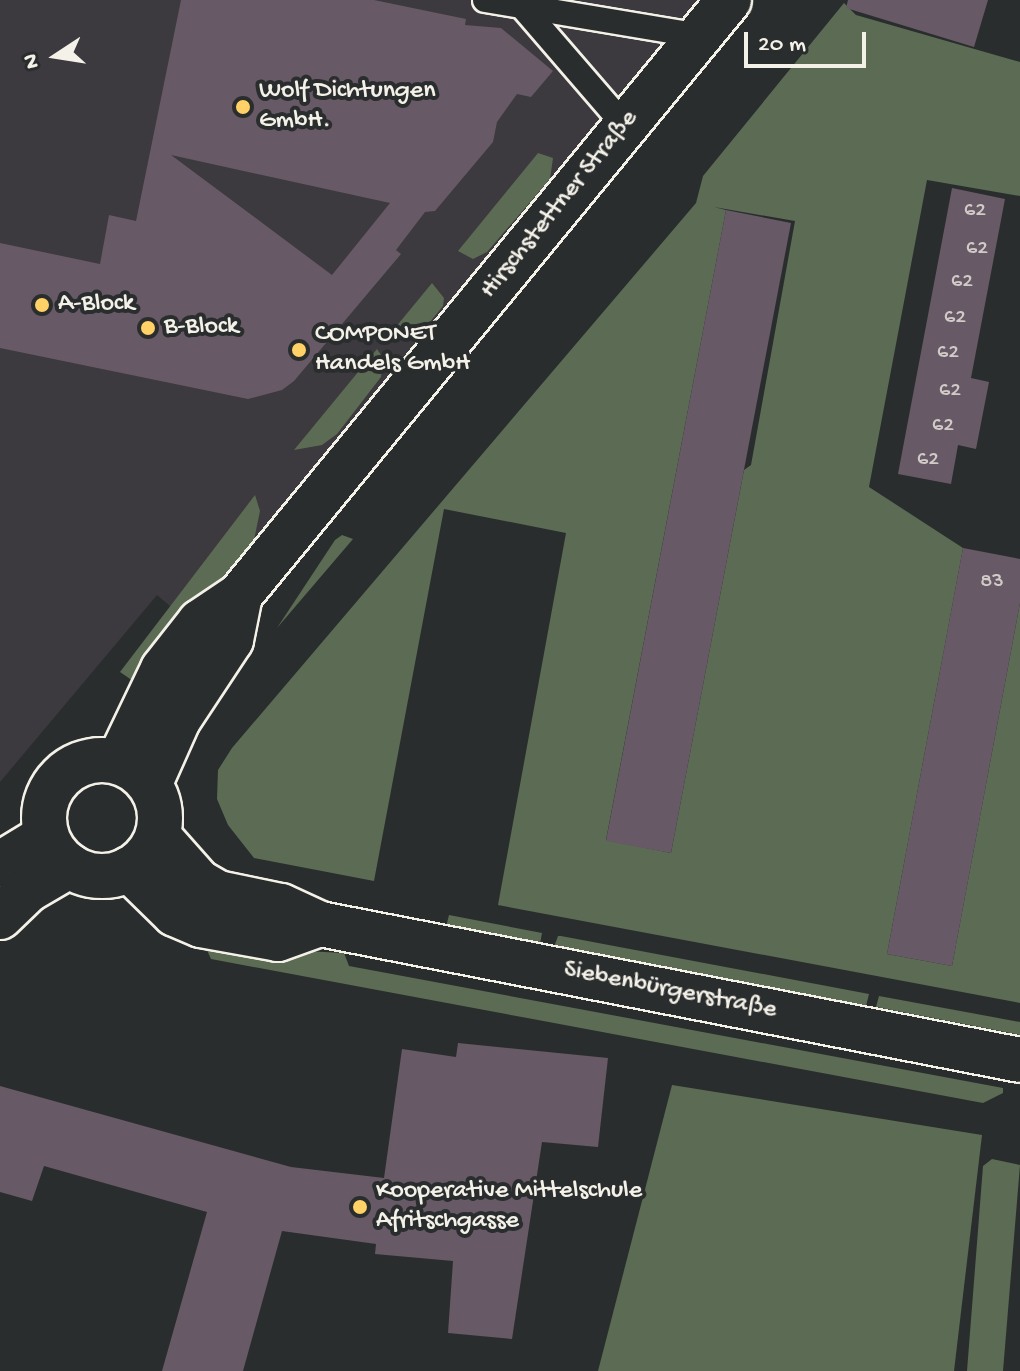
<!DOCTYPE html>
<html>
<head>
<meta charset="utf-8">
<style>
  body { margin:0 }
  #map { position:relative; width:1020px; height:1371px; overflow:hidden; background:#2a2d2e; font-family:"Gochi Hand",sans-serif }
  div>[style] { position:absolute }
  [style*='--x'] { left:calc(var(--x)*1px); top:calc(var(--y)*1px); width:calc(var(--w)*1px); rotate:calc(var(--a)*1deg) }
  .built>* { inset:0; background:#3c3a3e }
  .green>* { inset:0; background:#5c6b53 }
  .building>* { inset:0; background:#675965 }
  .roads { filter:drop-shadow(2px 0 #f4f1e8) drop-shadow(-2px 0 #f4f1e8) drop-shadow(0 2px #f4f1e8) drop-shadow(0 -2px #f4f1e8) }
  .lane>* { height:24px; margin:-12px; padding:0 12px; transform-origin:12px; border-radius:12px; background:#2a2d2e }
  .secondary>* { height:44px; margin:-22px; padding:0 22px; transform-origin:22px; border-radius:22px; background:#2a2d2e }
  .secondary>.ring { margin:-22px; padding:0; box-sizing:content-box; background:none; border:44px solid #2a2d2e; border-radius:50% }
  .dots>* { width:22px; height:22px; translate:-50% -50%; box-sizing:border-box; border:4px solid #2a2d2e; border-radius:50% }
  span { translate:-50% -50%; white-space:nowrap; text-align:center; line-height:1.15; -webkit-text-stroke:8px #2a2d2e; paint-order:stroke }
  .number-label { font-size:22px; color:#d1cbc7 }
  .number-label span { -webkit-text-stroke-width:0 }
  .poi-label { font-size:26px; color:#f4f1e8 }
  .left { translate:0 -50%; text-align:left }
  .street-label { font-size:26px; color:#f4f1e8 }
  .north { position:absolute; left:16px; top:16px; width:80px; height:80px; -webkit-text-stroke:6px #2a2d2e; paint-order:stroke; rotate:258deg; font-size:22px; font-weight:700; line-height:32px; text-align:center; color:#f4f1e8 }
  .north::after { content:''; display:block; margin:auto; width:28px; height:36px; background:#f4f1e8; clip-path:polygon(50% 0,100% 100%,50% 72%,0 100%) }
  .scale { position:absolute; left:744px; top:32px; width:122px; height:36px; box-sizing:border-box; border:4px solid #f4f1e8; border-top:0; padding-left:10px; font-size:24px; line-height:28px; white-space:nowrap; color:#f4f1e8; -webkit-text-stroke:6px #2a2d2e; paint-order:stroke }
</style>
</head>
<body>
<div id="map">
  <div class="built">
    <div style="clip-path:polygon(0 0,730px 0,188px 621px,157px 595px,0 782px)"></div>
  </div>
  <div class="green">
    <div style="clip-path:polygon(evenodd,844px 3px,856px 15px,1020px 62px,1020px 196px,927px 180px,869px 487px,963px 548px,887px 954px,952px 966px,1020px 603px,1020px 1003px,498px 905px,566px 533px,444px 509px,374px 881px,254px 858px,228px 825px,217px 799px,218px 770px,232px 748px,696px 203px,703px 176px,844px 3px,714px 207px,795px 221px,751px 465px,744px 470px,671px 853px,606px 840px,726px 210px,714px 207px)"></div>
    <div style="clip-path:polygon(538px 153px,553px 158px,550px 179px,487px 252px,473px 259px,458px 251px)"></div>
    <div style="clip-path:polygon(432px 283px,444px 298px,443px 306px,425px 328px,406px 334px,395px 328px)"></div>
    <div style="clip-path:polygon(377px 349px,383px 358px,381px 377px,337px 434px,322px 445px,294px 450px)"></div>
    <div style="clip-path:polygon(255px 495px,260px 511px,254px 540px,139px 685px,120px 672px)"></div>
    <div style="clip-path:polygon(342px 535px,353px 539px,277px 628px,335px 540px)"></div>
    <div style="clip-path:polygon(449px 915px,542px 933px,540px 944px,446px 927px)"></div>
    <div style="clip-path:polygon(558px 936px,561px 936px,869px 994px,866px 1006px,554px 947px)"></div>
    <div style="clip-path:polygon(205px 946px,344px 953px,349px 966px,1003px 1088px,1003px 1093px,983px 1103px,211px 959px)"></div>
    <div style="clip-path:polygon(879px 996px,1020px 1022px,1020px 1035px,876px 1007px)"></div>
    <div style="clip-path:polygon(672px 1085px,982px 1135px,954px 1371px,598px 1371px)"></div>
    <div style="clip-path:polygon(992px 1159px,1020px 1165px,1003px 1371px,967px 1371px,983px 1166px)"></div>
  </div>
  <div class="building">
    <div style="clip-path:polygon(evenodd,181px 0,374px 0,466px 19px,465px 25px,501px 28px,553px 71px,531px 97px,517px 94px,497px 122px,493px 142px,435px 211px,425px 212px,396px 250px,401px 254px,294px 381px,282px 390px,248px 399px,0 348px,0 243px,100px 264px,109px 215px,136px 221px,181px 0,171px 155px,390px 203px,332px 275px,171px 155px)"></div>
    <div style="clip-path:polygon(848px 0,988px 0,974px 47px,846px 8px)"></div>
    <div style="clip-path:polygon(952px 188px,1005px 199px,971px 378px,989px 382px,976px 449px,958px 445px,951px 484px,898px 474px)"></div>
    <div style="clip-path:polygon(726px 210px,791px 223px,671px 853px,606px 841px)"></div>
    <div style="clip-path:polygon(963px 548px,1020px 559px,1020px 603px,952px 966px,887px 954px)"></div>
    <div style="clip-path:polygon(458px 1043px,608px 1058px,598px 1147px,542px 1142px,512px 1339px,448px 1333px,453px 1261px,375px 1254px,376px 1244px,282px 1231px,243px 1371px,162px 1371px,207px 1212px,44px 1166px,32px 1201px,0 1192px,0 1086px,291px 1167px,384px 1178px,402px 1049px,456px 1057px)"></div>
  </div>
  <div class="roads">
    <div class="lane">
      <div style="--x:485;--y:0;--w:219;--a:9.5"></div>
      <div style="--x:525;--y:10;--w:153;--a:49.2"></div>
    </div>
    <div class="secondary">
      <div class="ring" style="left:44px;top:760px;width:72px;height:72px"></div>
      <div style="--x:119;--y:761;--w:102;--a:-64.4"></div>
      <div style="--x:163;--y:669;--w:60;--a:-51.8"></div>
      <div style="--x:200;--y:622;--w:48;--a:-34"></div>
      <div style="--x:240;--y:595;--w:770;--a:-50.58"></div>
      <div style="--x:150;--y:783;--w:69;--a:-66"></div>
      <div style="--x:178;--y:720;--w:96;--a:-56.5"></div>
      <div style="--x:231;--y:640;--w:46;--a:-78.7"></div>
      <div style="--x:158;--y:836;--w:62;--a:48.3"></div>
      <div style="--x:199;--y:882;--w:22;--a:30"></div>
      <div style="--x:218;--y:893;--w:64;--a:11.7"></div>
      <div style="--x:281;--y:906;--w:43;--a:24.8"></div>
      <div style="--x:320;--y:924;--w:713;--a:10.99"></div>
      <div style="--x:0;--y:864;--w:54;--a:-31.3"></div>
      <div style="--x:129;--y:869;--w:64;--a:44.4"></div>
      <div style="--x:175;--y:914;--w:28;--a:23"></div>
      <div style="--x:201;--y:925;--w:78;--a:10.3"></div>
      <div style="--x:278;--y:939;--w:45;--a:-19.7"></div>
      <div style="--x:0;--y:917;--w:39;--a:-44"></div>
      <div style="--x:28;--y:890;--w:48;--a:-30.3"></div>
    </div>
  </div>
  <div class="dots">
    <div style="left:243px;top:107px;background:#ffd166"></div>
    <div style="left:42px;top:305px;background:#ffd166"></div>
    <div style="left:148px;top:328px;background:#ffd166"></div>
    <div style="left:299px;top:350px;background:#ffd166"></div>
    <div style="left:360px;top:1207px;background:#ffd166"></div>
  </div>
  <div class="number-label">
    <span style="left:975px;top:212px">62</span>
    <span style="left:977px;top:250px">62</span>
    <span style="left:962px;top:283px">62</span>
    <span style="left:955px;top:319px">62</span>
    <span style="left:948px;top:354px">62</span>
    <span style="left:950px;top:392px">62</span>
    <span style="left:943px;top:427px">62</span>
    <span style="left:928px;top:461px">62</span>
    <span style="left:992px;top:583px">83</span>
  </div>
  <div class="poi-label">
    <span class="left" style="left:259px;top:107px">Wolf Dichtungen<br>GmbH.</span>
    <span class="left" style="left:58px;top:305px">A-Block</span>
    <span class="left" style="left:164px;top:328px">B-Block</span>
    <span class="left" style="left:315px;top:350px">COMPONET<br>Handels GmbH</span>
    <span class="left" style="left:376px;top:1207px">Kooperative Mittelschule<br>Afritschgasse</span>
  </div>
  <div class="street-label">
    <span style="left:560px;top:205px;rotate:-51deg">Hirschstettner Straße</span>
    <span style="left:670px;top:991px;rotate:11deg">Siebenbürgerstraße</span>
  </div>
  <div class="north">N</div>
  <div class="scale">20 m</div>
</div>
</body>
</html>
